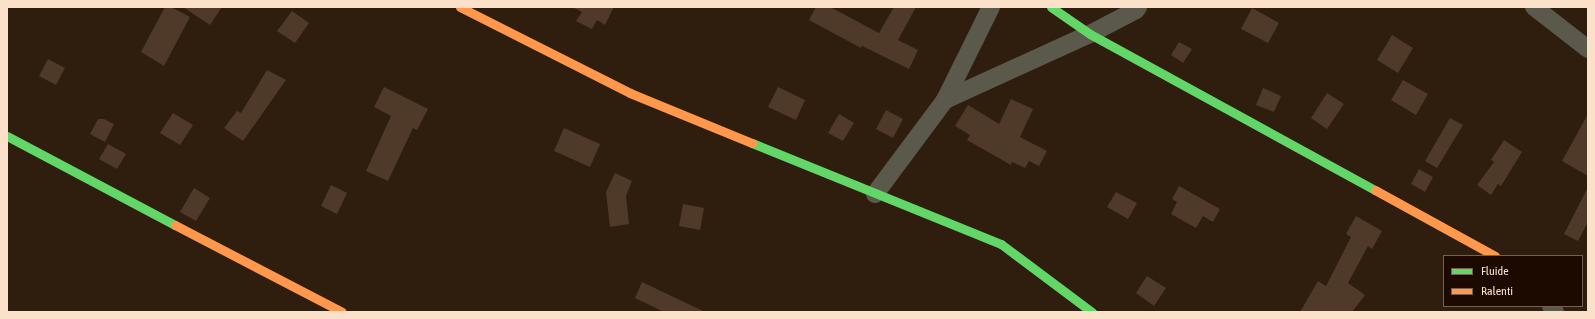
<!DOCTYPE html>
<html>
<head>
<meta charset="utf-8">
<style>
  body { margin:0 }
  #map { position:relative; width:1595px; height:319px; overflow:hidden; background:#2f1e0d; font-family:"Asap Condensed",sans-serif }
  div>[style] { position:absolute }
  [style*='--x'] { left:calc(var(--x)*1px); top:calc(var(--y)*1px); width:calc(var(--w)*1px); rotate:calc(var(--a)*1deg) }
  .building>* { inset:0; background:#4f3929 }
  .street>* { height:18px; margin:-9px; padding:0 9px; transform-origin:9px; border-radius:9px; background:#5b584c }
  .fast>* { height:9px; margin:-4.5px; padding:0 4.5px; transform-origin:4.5px; border-radius:4.5px; background:#63d668 }
  .slow>* { height:9px; margin:-4.5px; padding:0 4.5px; transform-origin:4.5px; border-radius:4.5px; background:#ff974d }
  span { translate:-50% -50%; white-space:nowrap; text-align:center; line-height:1.15; -webkit-text-stroke:3.5px #1c0a00; paint-order:stroke }
  .frame { position:absolute; inset:0; border:8px solid #fce1ca; pointer-events:none }
  .legend { position:absolute; left:1443px; top:255px; width:140px; height:52px; box-sizing:border-box; background:#1c0a00; border:1px solid #766051; margin:0; padding:5px 7px; list-style:none; font-size:12px; color:#fce1ca }
  .legend li { display:flex; align-items:center; gap:8px; height:20px }
  .legend b { width:20px; border:1px solid #766051 }
</style>
</head>
<body>
<div id="map">
  <div class="building">
    <div style="clip-path:polygon(165px 7px,171px 7px,190px 17px,164px 66px,141px 52px)"></div>
    <div style="clip-path:polygon(183px 7px,222px 7px,210px 25px)"></div>
    <div style="clip-path:polygon(572px 7px,614px 7px,605px 25px,597px 20px,592px 29px,576px 21px,582px 12px)"></div>
    <div style="clip-path:polygon(816px 7px,830px 7px,879px 33px,894px 7px,916px 7px,898px 40px,918px 50px,909px 69px,862px 46px,861px 48px,809px 20px)"></div>
    <div style="clip-path:polygon(1252px 8px,1279px 23px,1268px 43px,1241px 29px)"></div>
    <div style="clip-path:polygon(292px 11px,309px 23px,295px 43px,277px 31px)"></div>
    <div style="clip-path:polygon(1392px 35px,1413px 48px,1398px 73px,1377px 60px)"></div>
    <div style="clip-path:polygon(1179px 42px,1192px 49px,1183px 63px,1171px 55px)"></div>
    <div style="clip-path:polygon(48px 59px,65px 68px,56px 85px,39px 76px)"></div>
    <div style="clip-path:polygon(267px 70px,286px 80px,243px 141px,224px 128px,237px 111px,241px 113px)"></div>
    <div style="clip-path:polygon(1403px 80px,1428px 94px,1416px 115px,1391px 100px)"></div>
    <div style="clip-path:polygon(384px 87px,428px 109px,417px 130px,413px 128px,388px 181px,366px 171px,391px 116px,374px 107px)"></div>
    <div style="clip-path:polygon(778px 87px,805px 100px,796px 120px,768px 107px)"></div>
    <div style="clip-path:polygon(1263px 88px,1281px 96px,1274px 112px,1256px 105px)"></div>
    <div style="clip-path:polygon(1327px 93px,1344px 104px,1327px 129px,1311px 118px)"></div>
    <div style="clip-path:polygon(1011px 99px,1033px 109px,1020px 137px,1047px 151px,1039px 166px,1029px 161px,1025px 168px,1012px 162px,1011px 165px,967px 140px,970px 135px,955px 126px,968px 105px,999px 124px)"></div>
    <div style="clip-path:polygon(886px 110px,903px 119px,893px 138px,876px 129px)"></div>
    <div style="clip-path:polygon(173px 113px,193px 125px,180px 145px,160px 133px)"></div>
    <div style="clip-path:polygon(839px 114px,854px 123px,843px 141px,828px 133px)"></div>
    <div style="clip-path:polygon(1588px 114px,1588px 176px,1562px 161px)"></div>
    <div style="clip-path:polygon(1450px 118px,1463px 125px,1437px 168px,1425px 161px)"></div>
    <div style="clip-path:polygon(98px 119px,104px 119px,114px 124px,105px 142px,90px 134px)"></div>
    <div style="clip-path:polygon(564px 128px,600px 144px,590px 167px,554px 151px)"></div>
    <div style="clip-path:polygon(1504px 140px,1522px 152px,1501px 186px,1498px 184px,1491px 195px,1477px 185px,1494px 162px,1491px 160px)"></div>
    <div style="clip-path:polygon(108px 144px,126px 154px,117px 169px,99px 159px)"></div>
    <div style="clip-path:polygon(1419px 169px,1433px 177px,1425px 192px,1411px 184px)"></div>
    <div style="clip-path:polygon(615px 173px,632px 181px,626px 196px,629px 224px,610px 227px,606px 192px)"></div>
    <div style="clip-path:polygon(331px 185px,347px 193px,337px 214px,321px 206px)"></div>
    <div style="clip-path:polygon(1179px 186px,1220px 209px,1213px 222px,1203px 216px,1196px 228px,1171px 214px,1177px 202px,1172px 199px)"></div>
    <div style="clip-path:polygon(1588px 187px,1588px 222px,1578px 241px,1564px 234px)"></div>
    <div style="clip-path:polygon(194px 188px,210px 198px,196px 221px,180px 212px)"></div>
    <div style="clip-path:polygon(1116px 192px,1137px 203px,1128px 219px,1107px 207px)"></div>
    <div style="clip-path:polygon(683px 204px,704px 208px,700px 230px,679px 226px)"></div>
    <div style="clip-path:polygon(1356px 216px,1382px 231px,1372px 249px,1368px 246px,1348px 283px,1365px 295px,1352px 312px,1300px 312px,1318px 281px,1326px 286px,1351px 237px,1346px 234px)"></div>
    <div style="clip-path:polygon(1147px 276px,1166px 288px,1154px 306px,1136px 293px)"></div>
    <div style="clip-path:polygon(642px 282px,705px 312px,664px 312px,635px 298px)"></div>
  </div>
  <div class="street">
    <div style="--x:1534;--y:7;--w:68;--a:37.9"></div>
    <div style="--x:945;--y:100;--w:159;--a:-24.5"></div>
    <div style="--x:1090;--y:34;--w:52;--a:-27.6"></div>
    <div style="--x:1136;--y:10;--w:4;--a:-56"></div>
    <div style="--x:875;--y:194;--w:117;--a:-53.3"></div>
    <div style="--x:945;--y:100;--w:104;--a:-63.7"></div>
    <div style="--x:1551;--y:306;--w:7;--a:56"></div>
  </div>
  <div class="fast">
    <div style="--x:1051;--y:7;--w:47;--a:34.7"></div>
    <div style="--x:1090;--y:34;--w:325;--a:28.7"></div>
    <div style="--x:7;--y:136;--w:190;--a:27.9"></div>
    <div style="--x:752;--y:143;--w:269;--a:22.1"></div>
    <div style="--x:1001;--y:244;--w:114;--a:36.8"></div>
  </div>
  <div class="slow">
    <div style="--x:460;--y:7;--w:191;--a:26.8"></div>
    <div style="--x:630;--y:93;--w:132;--a:22.3"></div>
    <div style="--x:1375;--y:190;--w:137;--a:28.8"></div>
    <div style="--x:175;--y:225;--w:188;--a:27.5"></div>
  </div>
  <div class="frame"></div>
  <ul class="legend">
  <li><b style="height:5px;background:#63d668"></b>Fluide</li>
  <li><b style="height:5px;background:#ff974d"></b>Ralenti</li>
  </ul>
</div>
</body>
</html>
